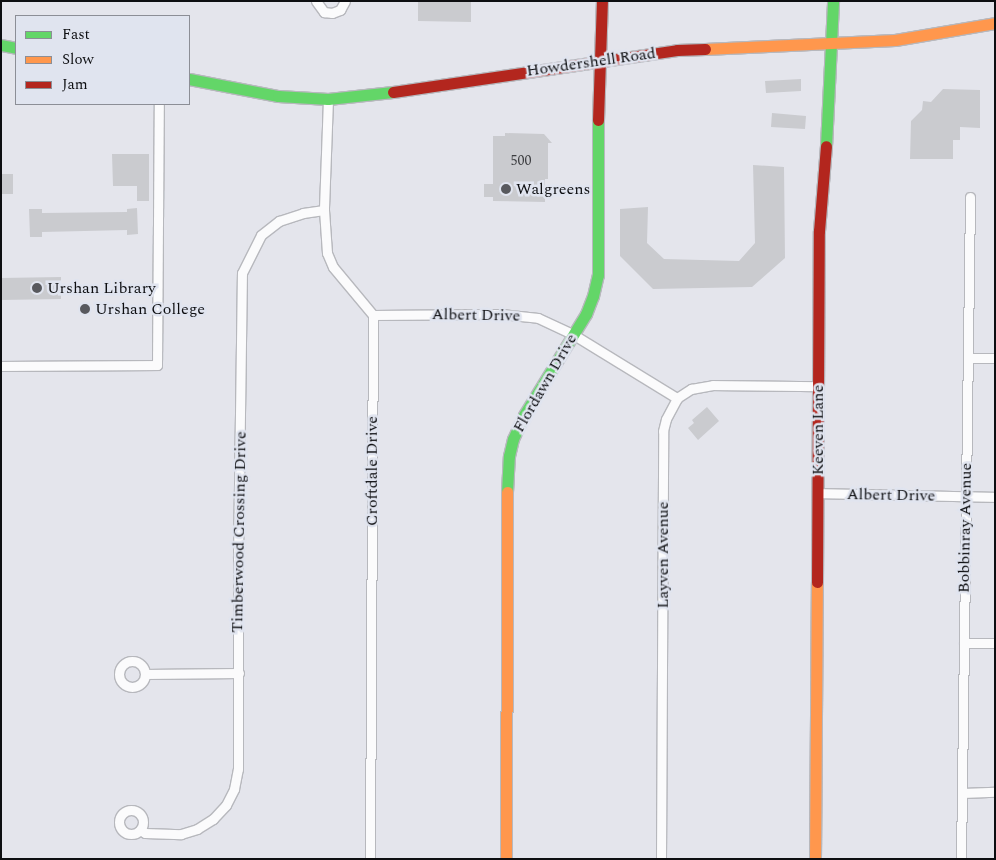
<!DOCTYPE html>
<html>
<head>
<meta charset="utf-8">
<style>
  body { margin:0 }
  #map { position:relative; width:996px; height:860px; overflow:hidden; background:#e4e5ec; font-family:Spectral,serif }
  div>[style] { position:absolute }
  [style*='--x'] { left:calc(var(--x)*1px); top:calc(var(--y)*1px); width:calc(var(--w)*1px); rotate:calc(var(--a)*1deg) }
  .building>* { inset:0; background:#cacbcf }
  .roads { filter:drop-shadow(1px 0 #b7b8bd) drop-shadow(-1px 0 #b7b8bd) drop-shadow(0 1px #b7b8bd) drop-shadow(0 -1px #b7b8bd) }
  .street>* { height:9px; margin:-4.5px; padding:0 4.5px; transform-origin:4.5px; border-radius:4.5px; background:#fbfbfc }
  .street>.ring { margin:-4.5px; padding:0; box-sizing:content-box; background:none; border:9px solid #fbfbfc; border-radius:50% }
  .fast>* { height:11px; margin:-5.5px; padding:0 5.5px; transform-origin:5.5px; border-radius:5.5px; background:#63d668 }
  .slow>* { height:11px; margin:-5.5px; padding:0 5.5px; transform-origin:5.5px; border-radius:5.5px; background:#ff974d }
  .jam>* { height:11px; margin:-5.5px; padding:0 5.5px; transform-origin:5.5px; border-radius:5.5px; background:#b3261e }
  .dots>* { width:14px; height:14px; translate:-50% -50%; box-sizing:border-box; border:2px solid #e0e4ef; border-radius:50% }
  span { translate:-50% -50%; white-space:nowrap; text-align:center; line-height:1.15; -webkit-text-stroke:5px #e0e4ef; paint-order:stroke }
  .number-label { font-size:14px; color:#3c3d40 }
  .number-label span { -webkit-text-stroke-width:0 }
  .street-label { font-size:16px; color:#0d0e11 }
  .poi-label { font-size:16px; color:#0d0e11 }
  .left { translate:0 -50%; text-align:left }
  .frame { position:absolute; inset:0; border:2px solid #0d0e11; pointer-events:none }
  .legend { position:absolute; left:15px; top:15px; width:175px; height:90px; box-sizing:border-box; background:#e0e4ef; border:1px solid #8c8e96; margin:0; padding:6px 9px; list-style:none; font-size:15px; color:#0d0e11 }
  .legend li { display:flex; align-items:center; gap:10px; height:25px }
  .legend b { width:25px; border:1px solid #8c8e96 }
</style>
</head>
<body>
<div id="map">
  <div class="building">
    <div style="clip-path:polygon(418px 1px,471px 1px,471px 22px,418px 21px)"></div>
    <div style="clip-path:polygon(801px 79px,801px 91px,766px 93px,765px 81px)"></div>
    <div style="clip-path:polygon(943px 89px,980px 90px,980px 128px,960px 127px,960px 140px,953px 140px,953px 159px,910px 159px,911px 121px,922px 110px,923px 101px,931px 102px)"></div>
    <div style="clip-path:polygon(772px 113px,806px 116px,805px 129px,771px 127px)"></div>
    <div style="clip-path:polygon(505px 133px,544px 134px,552px 143px,548px 143px,548px 179px,545px 179px,545px 202px,493px 201px,493px 197px,484px 197px,484px 184px,493px 184px,493px 136px,505px 136px)"></div>
    <div style="clip-path:polygon(112px 154px,149px 154px,149px 201px,137px 201px,137px 186px,113px 186px)"></div>
    <div style="clip-path:polygon(753px 165px,784px 167px,785px 258px,752px 287px,653px 289px,620px 256px,620px 209px,648px 207px,647px 243px,664px 259px,739px 261px,755px 243px)"></div>
    <div style="clip-path:polygon(1px 174px,13px 174px,13px 194px,1px 194px)"></div>
    <div style="clip-path:polygon(137px 208px,138px 234px,127px 235px,127px 230px,42px 232px,42px 237px,30px 237px,29px 209px,42px 209px,42px 213px,127px 212px,127px 209px)"></div>
    <div style="clip-path:polygon(61px 277px,61px 299px,1px 300px,1px 278px)"></div>
    <div style="clip-path:polygon(707px 407px,719px 421px,698px 440px,688px 428px,694px 423px,692px 420px)"></div>
  </div>
  <div class="roads">
    <div class="street">
      <div style="--x:316;--y:1;--w:14;--a:54"></div>
      <div style="--x:324;--y:12;--w:8;--a:7"></div>
      <div style="--x:332;--y:13;--w:9;--a:-21"></div>
      <div style="--x:340;--y:10;--w:10;--a:-61"></div>
      <div style="--x:328;--y:99;--w:111;--a:92.1"></div>
      <div style="--x:324;--y:210;--w:43;--a:86"></div>
      <div style="--x:327;--y:253;--w:15;--a:67"></div>
      <div style="--x:333;--y:267;--w:62;--a:50.2"></div>
      <div style="--x:373;--y:315;--w:544;--a:90.32"></div>
      <div style="--x:373;--y:315;--w:128;--a:-0.4"></div>
      <div style="--x:501;--y:314;--w:37;--a:6"></div>
      <div style="--x:538;--y:318;--w:40;--a:25"></div>
      <div style="--x:574;--y:335;--w:121;--a:31.5"></div>
      <div style="--x:968;--y:358;--w:27;--a:0"></div>
      <div style="--x:1;--y:366;--w:156;--a:-0.4"></div>
      <div style="--x:157;--y:365;--w:261;--a:-89.6"></div>
      <div style="--x:818;--y:493;--w:177;--a:1.3"></div>
      <div style="--x:964;--y:643;--w:31;--a:0"></div>
      <div class="ring" style="left:119px;top:661px;width:17px;height:17px"></div>
      <div style="--x:145;--y:674;--w:94;--a:-0.6"></div>
      <div style="--x:962;--y:793;--w:33;--a:-2"></div>
      <div class="ring" style="left:119px;top:810px;width:15px;height:15px"></div>
      <div style="--x:140;--y:830;--w:6;--a:31"></div>
      <div style="--x:145;--y:833;--w:36;--a:2"></div>
      <div style="--x:181;--y:834;--w:17;--a:-17"></div>
      <div style="--x:197;--y:829;--w:19;--a:-32"></div>
      <div style="--x:213;--y:819;--w:19;--a:-47"></div>
      <div style="--x:226;--y:805;--w:18;--a:-63"></div>
      <div style="--x:234;--y:789;--w:20;--a:-79"></div>
      <div style="--x:238;--y:769;--w:212;--a:-90"></div>
      <div style="--x:238;--y:557;--w:284;--a:-89.2"></div>
      <div style="--x:242;--y:273;--w:42;--a:-63.4"></div>
      <div style="--x:261;--y:235;--w:23;--a:-38"></div>
      <div style="--x:279;--y:221;--w:25;--a:-18"></div>
      <div style="--x:303;--y:213;--w:21;--a:-8"></div>
      <div style="--x:661;--y:859;--w:428;--a:-89.7"></div>
      <div style="--x:663;--y:431;--w:12;--a:-76"></div>
      <div style="--x:666;--y:419;--w:24;--a:-62"></div>
      <div style="--x:677;--y:398;--w:17;--a:-33"></div>
      <div style="--x:691;--y:389;--w:22;--a:-10"></div>
      <div style="--x:713;--y:385;--w:104;--a:0.6"></div>
      <div style="--x:961;--y:859;--w:662;--a:-89.22"></div>
    </div>
    <div class="fast">
      <div style="--x:1;--y:45;--w:15;--a:11"></div>
      <div style="--x:189;--y:79;--w:91;--a:10.8"></div>
      <div style="--x:278;--y:96;--w:50;--a:3.4"></div>
      <div style="--x:328;--y:99;--w:65;--a:-6.1"></div>
      <div style="--x:826;--y:146;--w:145;--a:-87.2"></div>
      <div style="--x:507;--y:492;--w:36;--a:-87"></div>
      <div style="--x:509;--y:456;--w:17;--a:-77"></div>
      <div style="--x:513;--y:439;--w:26;--a:-65"></div>
      <div style="--x:524;--y:415;--w:119;--a:-58.5"></div>
      <div style="--x:586;--y:314;--w:19;--a:-69"></div>
      <div style="--x:593;--y:296;--w:22;--a:-77"></div>
      <div style="--x:598;--y:275;--w:155;--a:-90"></div>
    </div>
    <div class="slow">
      <div style="--x:705;--y:49;--w:190;--a:-2.7"></div>
      <div style="--x:895;--y:40;--w:101;--a:-9.6"></div>
      <div style="--x:506;--y:859;--w:367;--a:-89.8"></div>
      <div style="--x:815;--y:859;--w:277;--a:-89.6"></div>
    </div>
    <div class="jam">
      <div style="--x:393;--y:92;--w:287;--a:-8.4"></div>
      <div style="--x:677;--y:50;--w:28;--a:-2"></div>
      <div style="--x:598;--y:120;--w:119;--a:-88.1"></div>
      <div style="--x:817;--y:582;--w:351;--a:-89.7"></div>
      <div style="--x:819;--y:231;--w:85;--a:-85.3"></div>
    </div>
  </div>
  <div class="dots">
    <div style="left:506px;top:189px;background:#58595e"></div>
    <div style="left:37px;top:288px;background:#58595e"></div>
    <div style="left:85px;top:309px;background:#58595e"></div>
  </div>
  <div class="number-label">
    <span style="left:521px;top:161px">500</span>
  </div>
  <div class="street-label">
    <span style="left:591px;top:62px;rotate:-8deg">Howdershell Road</span>
    <span style="left:476px;top:315px;rotate:1deg">Albert Drive</span>
    <span style="left:545px;top:383px;rotate:-60deg">Flordawn Drive</span>
    <span style="left:818px;top:430px;rotate:-90deg">Keeven Lane</span>
    <span style="left:372px;top:471px;rotate:-90deg">Croftdale Drive</span>
    <span style="left:891px;top:495px;rotate:1deg">Albert Drive</span>
    <span style="left:965px;top:528px;rotate:-89deg">Bobbinray Avenue</span>
    <span style="left:239px;top:532px;rotate:-89deg">Timberwood Crossing Drive</span>
    <span style="left:663px;top:555px;rotate:-90deg">Layven Avenue</span>
  </div>
  <div class="poi-label">
    <span class="left" style="left:516px;top:189px">Walgreens</span>
    <span class="left" style="left:47px;top:288px">Urshan Library</span>
    <span class="left" style="left:95px;top:309px">Urshan College</span>
  </div>
  <div class="frame"></div>
  <ul class="legend">
  <li><b style="height:6px;background:#63d668"></b>Fast</li>
  <li><b style="height:6px;background:#ff974d"></b>Slow</li>
  <li><b style="height:6px;background:#b3261e"></b>Jam</li>
  </ul>
</div>
</body>
</html>
